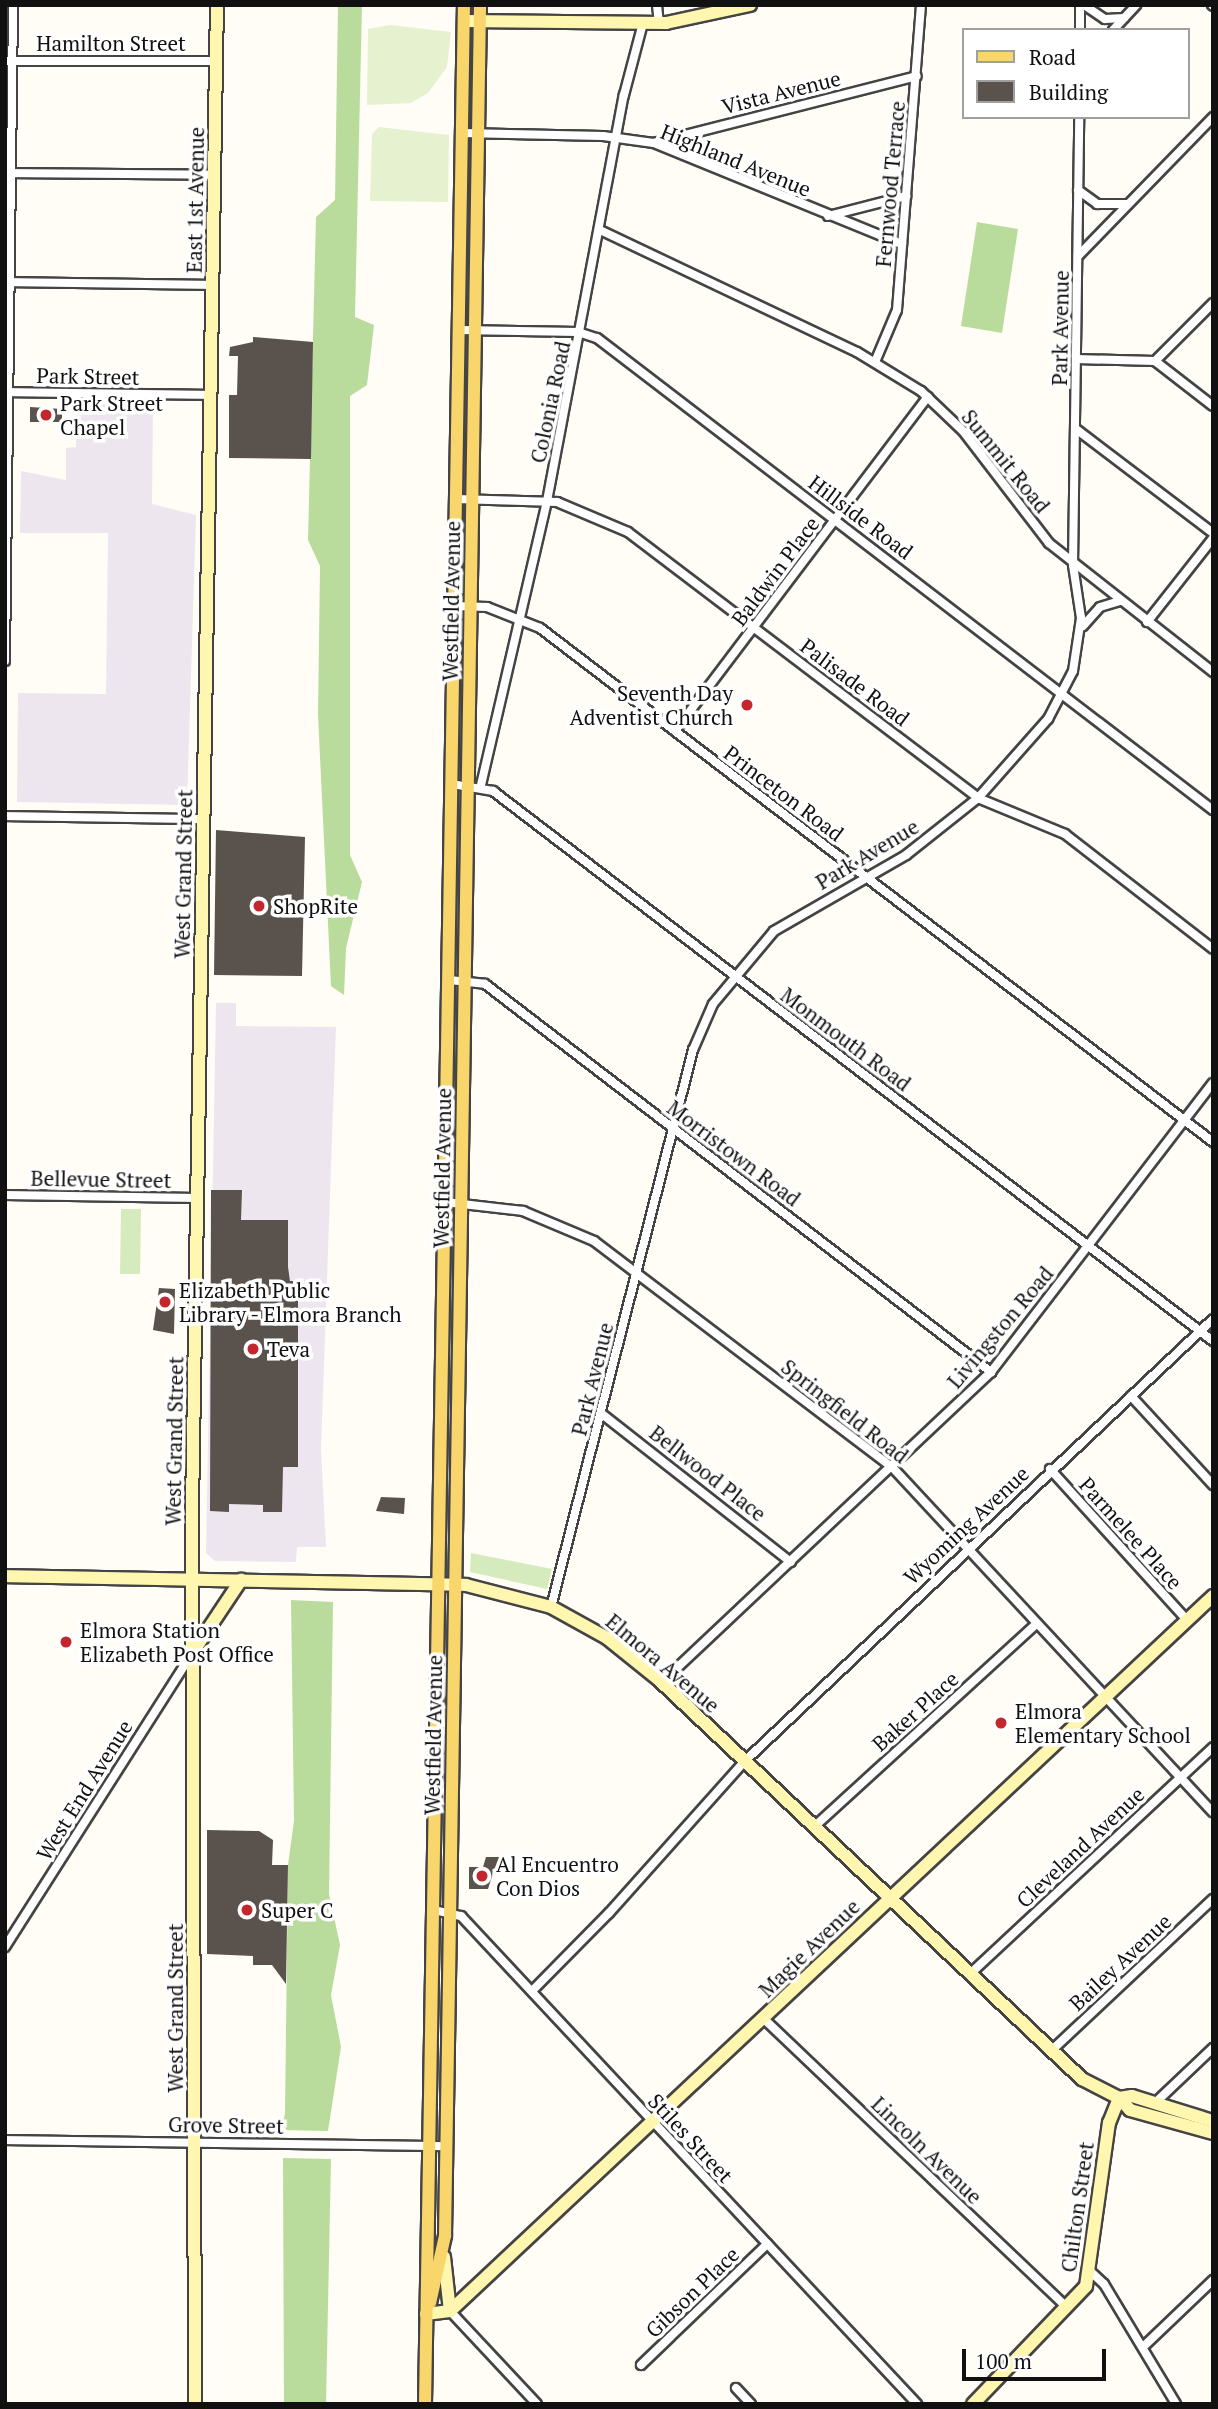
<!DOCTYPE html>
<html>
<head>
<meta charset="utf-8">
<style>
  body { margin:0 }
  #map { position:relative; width:1218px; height:2409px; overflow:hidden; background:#fffdf5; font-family:"PT Serif",serif }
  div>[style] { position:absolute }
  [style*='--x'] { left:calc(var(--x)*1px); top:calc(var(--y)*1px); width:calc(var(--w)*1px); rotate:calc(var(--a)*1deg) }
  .industrial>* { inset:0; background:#eee6ef }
  .green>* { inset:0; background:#d5ebbd }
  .forest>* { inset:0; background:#b9dc9c }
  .pitch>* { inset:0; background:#e6f2cf }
  .building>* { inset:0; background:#5a524d }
  .roads { filter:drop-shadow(2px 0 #444) drop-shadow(-2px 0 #444) drop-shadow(0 2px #444) drop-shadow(0 -2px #444) }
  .street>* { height:8px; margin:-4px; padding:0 4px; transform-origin:4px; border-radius:4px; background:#fff }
  .secondary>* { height:12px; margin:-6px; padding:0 6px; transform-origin:6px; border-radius:6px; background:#fff6b0 }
  .primary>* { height:12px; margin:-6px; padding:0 6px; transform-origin:6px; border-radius:6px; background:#f9d66b }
  .dots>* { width:19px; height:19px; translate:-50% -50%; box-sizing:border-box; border:4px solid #fff; border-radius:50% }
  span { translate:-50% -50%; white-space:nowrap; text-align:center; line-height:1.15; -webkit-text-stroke:7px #fff; paint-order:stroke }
  .street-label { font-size:21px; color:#111 }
  .poi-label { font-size:21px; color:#111 }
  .left { translate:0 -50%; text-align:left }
  .right { translate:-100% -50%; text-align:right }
  .frame { position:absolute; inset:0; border:7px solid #111; pointer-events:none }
  .legend { position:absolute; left:962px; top:28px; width:228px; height:91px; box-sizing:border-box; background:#fff; border:2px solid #a0a0a0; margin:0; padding:9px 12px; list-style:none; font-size:21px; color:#111 }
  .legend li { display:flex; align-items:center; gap:14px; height:35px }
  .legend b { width:35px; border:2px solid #a0a0a0 }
  .scale { position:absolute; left:962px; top:2349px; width:144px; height:32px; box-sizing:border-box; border:4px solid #111; border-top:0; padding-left:9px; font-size:21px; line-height:24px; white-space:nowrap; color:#111; -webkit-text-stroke:5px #fff; paint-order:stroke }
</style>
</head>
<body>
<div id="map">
  <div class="industrial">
    <div style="clip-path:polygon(77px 404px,153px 405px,152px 504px,196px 515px,187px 805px,17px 802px,18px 693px,106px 694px,108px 533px,20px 533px,21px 471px,66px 480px,66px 448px,76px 447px)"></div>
    <div style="clip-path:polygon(216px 1003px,236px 1003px,236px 1026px,336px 1027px,321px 1449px,326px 1547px,297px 1547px,296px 1562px,215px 1561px,206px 1553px)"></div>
  </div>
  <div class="green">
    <div style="clip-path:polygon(121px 1209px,141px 1209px,140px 1274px,120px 1274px)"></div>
    <div style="clip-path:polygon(471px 1553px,552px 1569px,547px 1589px,470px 1572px)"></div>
  </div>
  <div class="forest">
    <div style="clip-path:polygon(338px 5px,362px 5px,355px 317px,374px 325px,367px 385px,350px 396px,350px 855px,362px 882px,346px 948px,344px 995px,331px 986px,318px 715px,320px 566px,308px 540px,316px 217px,335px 200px)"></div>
    <div style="clip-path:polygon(977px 222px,1018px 229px,1002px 333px,961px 326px)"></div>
    <div style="clip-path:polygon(291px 1600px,333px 1602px,329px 1894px,340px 1945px,331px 1995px,341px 2047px,328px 2131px,279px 2130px,285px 2114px,288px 1865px,294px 1821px)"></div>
    <div style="clip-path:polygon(283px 2158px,331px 2159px,326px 2404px,284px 2404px)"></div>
  </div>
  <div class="pitch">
    <div style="clip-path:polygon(390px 25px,451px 32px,447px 67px,428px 93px,411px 103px,367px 105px,368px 29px)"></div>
    <div style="clip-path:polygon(379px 127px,449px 135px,448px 202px,370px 201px,372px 134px)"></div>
  </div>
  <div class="building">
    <div style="clip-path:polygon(253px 337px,313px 342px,311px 459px,229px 458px,229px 395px,237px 395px,238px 356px,229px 356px,230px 347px,253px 342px)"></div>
    <div style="clip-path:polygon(30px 407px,62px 409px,62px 422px,30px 422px)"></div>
    <div style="clip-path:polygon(216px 830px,305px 837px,302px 976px,214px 975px)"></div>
    <div style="clip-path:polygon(211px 1190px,242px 1190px,241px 1220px,288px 1220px,288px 1267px,290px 1281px,298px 1281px,298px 1467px,283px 1467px,282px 1512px,263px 1512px,263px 1505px,229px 1504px,229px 1512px,210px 1511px)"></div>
    <div style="clip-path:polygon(159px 1288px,175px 1289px,174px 1334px,153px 1330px)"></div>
    <div style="clip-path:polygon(381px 1497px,405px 1498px,404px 1514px,376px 1511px)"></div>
    <div style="clip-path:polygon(207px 1830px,259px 1831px,273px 1840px,272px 1865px,288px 1865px,286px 1984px,272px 1965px,253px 1965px,253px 1956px,207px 1954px)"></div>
    <div style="clip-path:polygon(486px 1857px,505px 1857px,504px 1870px,494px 1870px,488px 1889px,469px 1889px,469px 1867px,483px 1867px)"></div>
  </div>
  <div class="roads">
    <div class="street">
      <div style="--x:657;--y:5;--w:19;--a:84"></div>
      <div style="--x:1084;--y:5;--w:25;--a:34"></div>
      <div style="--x:1105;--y:19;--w:19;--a:-3"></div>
      <div style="--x:1212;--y:5;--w:1;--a:45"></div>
      <div style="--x:1080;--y:30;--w:25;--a:-90"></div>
      <div style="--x:1113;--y:30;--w:34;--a:-47"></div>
      <div style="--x:5;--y:61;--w:211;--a:0"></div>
      <div style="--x:462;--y:133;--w:141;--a:1.2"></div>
      <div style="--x:603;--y:136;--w:51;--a:7.8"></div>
      <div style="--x:654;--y:143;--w:268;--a:22.2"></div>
      <div style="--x:654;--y:143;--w:271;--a:-14.3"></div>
      <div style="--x:5;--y:173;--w:210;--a:0.5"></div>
      <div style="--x:1078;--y:190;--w:24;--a:36"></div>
      <div style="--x:1097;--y:204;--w:30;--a:0"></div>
      <div style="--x:828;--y:216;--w:81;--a:-14.4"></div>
      <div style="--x:600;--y:230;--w:284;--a:25.4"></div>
      <div style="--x:857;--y:352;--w:75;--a:31.4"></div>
      <div style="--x:921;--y:391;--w:58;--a:43.6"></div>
      <div style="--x:963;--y:431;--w:141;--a:52.5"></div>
      <div style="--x:1049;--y:543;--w:209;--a:38.2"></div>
      <div style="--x:1078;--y:256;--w:194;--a:-45.8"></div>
      <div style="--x:6;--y:282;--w:207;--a:0.8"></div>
      <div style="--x:459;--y:330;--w:119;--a:1"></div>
      <div style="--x:578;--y:332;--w:20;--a:18"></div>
      <div style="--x:597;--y:338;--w:776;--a:37.46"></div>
      <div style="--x:1077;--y:359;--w:78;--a:1.5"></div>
      <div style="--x:1155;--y:361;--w:73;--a:37.8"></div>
      <div style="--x:1155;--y:361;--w:82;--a:-45"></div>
      <div style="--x:875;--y:362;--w:56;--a:-67.1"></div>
      <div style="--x:897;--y:310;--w:306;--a:-85.5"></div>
      <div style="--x:5;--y:392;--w:207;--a:0.8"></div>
      <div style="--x:1076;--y:429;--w:172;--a:37.2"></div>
      <div style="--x:456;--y:499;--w:101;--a:1.7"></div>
      <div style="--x:557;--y:502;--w:77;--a:22.9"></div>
      <div style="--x:628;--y:532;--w:440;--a:37.2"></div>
      <div style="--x:978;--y:798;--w:94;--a:22.5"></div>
      <div style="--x:1065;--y:834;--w:187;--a:37.8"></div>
      <div style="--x:455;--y:606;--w:32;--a:2"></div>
      <div style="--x:487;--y:607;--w:57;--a:21.6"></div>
      <div style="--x:540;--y:628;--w:847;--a:37.37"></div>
      <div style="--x:1147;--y:622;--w:107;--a:-51.8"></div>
      <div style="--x:1083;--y:626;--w:25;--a:-48"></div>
      <div style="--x:1100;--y:607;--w:21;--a:-17"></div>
      <div style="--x:5;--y:661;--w:656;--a:-89.3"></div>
      <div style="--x:675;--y:731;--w:419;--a:-52.9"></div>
      <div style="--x:452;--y:784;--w:42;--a:9.7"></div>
      <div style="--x:493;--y:791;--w:906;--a:37.38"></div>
      <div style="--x:481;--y:785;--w:292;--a:-76.9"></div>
      <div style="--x:547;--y:501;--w:413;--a:-79.3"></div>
      <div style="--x:624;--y:95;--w:74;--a:-75.2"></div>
      <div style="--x:5;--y:816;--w:198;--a:0.9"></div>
      <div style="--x:449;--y:980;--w:36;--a:6"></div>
      <div style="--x:485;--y:984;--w:638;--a:37.48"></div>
      <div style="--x:5;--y:1195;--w:192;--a:0.9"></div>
      <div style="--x:445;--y:1202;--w:79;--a:6.6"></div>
      <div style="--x:523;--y:1211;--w:77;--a:22.9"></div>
      <div style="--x:594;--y:1241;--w:374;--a:37.2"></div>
      <div style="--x:892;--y:1467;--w:471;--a:47.1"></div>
      <div style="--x:1131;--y:1396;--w:121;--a:47.3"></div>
      <div style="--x:602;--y:1414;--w:240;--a:38.1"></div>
      <div style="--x:1050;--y:1469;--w:204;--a:47.8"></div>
      <div style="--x:551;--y:1607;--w:575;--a:-75.7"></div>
      <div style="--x:693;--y:1050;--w:50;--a:-66.5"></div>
      <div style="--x:713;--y:1004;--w:95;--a:-50.1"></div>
      <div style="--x:774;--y:931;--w:152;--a:-29.9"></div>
      <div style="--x:906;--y:855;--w:92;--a:-38.4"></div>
      <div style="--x:978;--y:798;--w:106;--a:-48.5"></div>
      <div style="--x:1048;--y:719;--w:54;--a:-62.5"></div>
      <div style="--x:1073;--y:671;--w:54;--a:-81.4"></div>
      <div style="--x:1081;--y:618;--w:54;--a:-98.6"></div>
      <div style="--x:1073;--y:565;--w:448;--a:-89.2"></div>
      <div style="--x:662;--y:1682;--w:452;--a:-43.3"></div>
      <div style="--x:991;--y:1372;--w:364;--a:-52.5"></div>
      <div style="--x:816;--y:1825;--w:299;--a:-42.4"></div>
      <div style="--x:434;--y:1910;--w:28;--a:13"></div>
      <div style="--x:461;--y:1916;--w:668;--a:46.94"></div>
      <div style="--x:5;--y:1947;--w:346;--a:-57.5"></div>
      <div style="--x:971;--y:1973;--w:331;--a:-43"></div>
      <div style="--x:532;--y:1991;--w:110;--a:-45.4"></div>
      <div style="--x:609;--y:1913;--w:205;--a:-48.2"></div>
      <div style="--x:746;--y:1760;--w:642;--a:-43.36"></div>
      <div style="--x:763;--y:2018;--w:419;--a:43.6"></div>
      <div style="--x:1051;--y:2051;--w:222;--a:-43.2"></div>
      <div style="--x:1155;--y:2103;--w:80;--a:-43.5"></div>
      <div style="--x:5;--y:2140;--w:441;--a:0.8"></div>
      <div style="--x:1090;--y:2271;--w:19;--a:43"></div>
      <div style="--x:1104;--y:2284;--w:140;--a:59"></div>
      <div style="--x:450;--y:2311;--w:127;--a:46.9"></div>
      <div style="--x:1143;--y:2347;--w:97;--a:-43.7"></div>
      <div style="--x:641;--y:2365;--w:175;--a:-43.8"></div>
      <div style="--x:736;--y:2388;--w:22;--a:47"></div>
    </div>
    <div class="secondary">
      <div style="--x:464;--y:21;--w:202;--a:0.6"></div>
      <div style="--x:666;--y:23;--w:86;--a:-12.1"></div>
      <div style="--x:5;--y:1576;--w:461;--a:1.1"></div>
      <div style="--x:466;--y:1585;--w:88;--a:14.5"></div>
      <div style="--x:551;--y:1607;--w:64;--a:29"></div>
      <div style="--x:607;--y:1638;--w:65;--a:38.8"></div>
      <div style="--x:658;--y:1679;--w:583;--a:43.33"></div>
      <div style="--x:1082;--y:2079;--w:42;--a:27.2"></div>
      <div style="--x:1119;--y:2098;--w:16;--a:47"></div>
      <div style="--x:1130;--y:2110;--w:86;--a:15.5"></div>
      <div style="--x:193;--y:1652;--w:87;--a:-56.3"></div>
      <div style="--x:1119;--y:2098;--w:13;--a:-9"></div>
      <div style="--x:1132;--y:2096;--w:85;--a:17.2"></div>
      <div style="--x:444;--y:2257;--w:54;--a:83.7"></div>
      <div style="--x:426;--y:2314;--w:24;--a:-7"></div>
      <div style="--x:450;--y:2311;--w:1046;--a:-43.14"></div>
      <div style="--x:195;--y:2404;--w:895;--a:-90.19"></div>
      <div style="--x:192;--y:1509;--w:1504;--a:-89.05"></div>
      <div style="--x:973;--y:2404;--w:163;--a:-46.2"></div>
      <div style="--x:1086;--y:2286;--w:165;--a:-82"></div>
      <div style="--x:1109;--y:2123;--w:27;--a:-68"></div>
    </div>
    <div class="primary">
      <div style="--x:430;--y:2303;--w:69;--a:-77.4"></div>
      <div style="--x:445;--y:2236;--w:2231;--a:-89.1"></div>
      <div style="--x:425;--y:2404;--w:2399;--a:-89.07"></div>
    </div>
  </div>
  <div class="dots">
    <div style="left:46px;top:415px;background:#c4262e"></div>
    <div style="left:747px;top:705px;background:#c4262e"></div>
    <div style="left:259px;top:906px;background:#c4262e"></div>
    <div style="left:165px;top:1302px;background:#c4262e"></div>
    <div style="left:253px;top:1349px;background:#c4262e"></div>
    <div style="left:66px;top:1642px;background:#c4262e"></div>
    <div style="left:1001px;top:1723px;background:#c4262e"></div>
    <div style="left:482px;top:1876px;background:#c4262e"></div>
    <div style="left:247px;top:1910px;background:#c4262e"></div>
  </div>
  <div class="street-label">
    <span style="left:111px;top:43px">Hamilton Street</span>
    <span style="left:781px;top:92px;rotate:-14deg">Vista Avenue</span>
    <span style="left:736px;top:160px;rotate:22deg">Highland Avenue</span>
    <span style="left:890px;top:184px;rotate:-85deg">Fernwood Terrace</span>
    <span style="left:195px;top:200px;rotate:-89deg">East 1st Avenue</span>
    <span style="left:1060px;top:328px;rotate:-89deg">Park Avenue</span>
    <span style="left:88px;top:376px;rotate:1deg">Park Street</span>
    <span style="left:550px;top:402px;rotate:-78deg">Colonia Road</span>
    <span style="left:1006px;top:461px;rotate:51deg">Summit Road</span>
    <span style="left:861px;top:517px;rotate:37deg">Hillside Road</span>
    <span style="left:775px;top:571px;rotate:-53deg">Baldwin Place</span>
    <span style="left:451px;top:601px;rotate:-89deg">Westfield Avenue</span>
    <span style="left:855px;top:682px;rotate:37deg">Palisade Road</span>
    <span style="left:784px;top:793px;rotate:37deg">Princeton Road</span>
    <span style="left:867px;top:854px;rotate:-31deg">Park Avenue</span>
    <span style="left:183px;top:874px;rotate:-89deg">West Grand Street</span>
    <span style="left:846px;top:1039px;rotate:37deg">Monmouth Road</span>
    <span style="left:734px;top:1153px;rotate:37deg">Morristown Road</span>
    <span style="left:442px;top:1168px;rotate:-89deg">Westfield Avenue</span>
    <span style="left:101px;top:1179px;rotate:1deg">Bellevue Street</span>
    <span style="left:1000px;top:1327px;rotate:-50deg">Livingston Road</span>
    <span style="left:592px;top:1379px;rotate:-76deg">Park Avenue</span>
    <span style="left:845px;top:1411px;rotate:38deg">Springfield Road</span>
    <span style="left:174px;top:1441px;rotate:-89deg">West Grand Street</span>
    <span style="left:708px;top:1473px;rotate:38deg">Bellwood Place</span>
    <span style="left:966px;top:1525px;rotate:-43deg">Wyoming Avenue</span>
    <span style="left:1131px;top:1533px;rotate:48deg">Parmelee Place</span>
    <span style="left:663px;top:1663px;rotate:40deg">Elmora Avenue</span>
    <span style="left:915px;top:1711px;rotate:-42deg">Baker Place</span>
    <span style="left:433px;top:1735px;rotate:-89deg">Westfield Avenue</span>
    <span style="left:84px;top:1790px;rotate:-58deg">West End Avenue</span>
    <span style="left:1080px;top:1847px;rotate:-43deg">Cleveland Avenue</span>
    <span style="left:809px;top:1948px;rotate:-44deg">Magie Avenue</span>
    <span style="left:1120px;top:1962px;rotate:-43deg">Bailey Avenue</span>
    <span style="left:175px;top:2008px;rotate:-90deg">West Grand Street</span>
    <span style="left:226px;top:2125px;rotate:1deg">Grove Street</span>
    <span style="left:691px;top:2138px;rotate:47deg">Stiles Street</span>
    <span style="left:927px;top:2150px;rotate:44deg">Lincoln Avenue</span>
    <span style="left:1077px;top:2207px;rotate:-82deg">Chilton Street</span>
    <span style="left:692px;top:2292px;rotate:-44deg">Gibson Place</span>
  </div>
  <div class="poi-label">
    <span class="left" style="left:60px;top:415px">Park Street<br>Chapel</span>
    <span class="right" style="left:733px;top:705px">Seventh Day<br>Adventist Church</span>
    <span class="left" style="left:273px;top:906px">ShopRite</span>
    <span class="left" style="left:179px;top:1302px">Elizabeth Public<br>Library - Elmora Branch</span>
    <span class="left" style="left:267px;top:1349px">Teva</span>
    <span class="left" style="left:80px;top:1642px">Elmora Station<br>Elizabeth Post Office</span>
    <span class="left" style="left:1015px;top:1723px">Elmora<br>Elementary School</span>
    <span class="left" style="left:496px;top:1876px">Al Encuentro<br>Con Dios</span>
    <span class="left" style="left:261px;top:1910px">Super C</span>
  </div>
  <div class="frame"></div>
  <ul class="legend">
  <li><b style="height:9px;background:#f9d66b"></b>Road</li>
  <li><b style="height:19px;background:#5a524d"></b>Building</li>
  </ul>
  <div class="scale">100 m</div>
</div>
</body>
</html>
